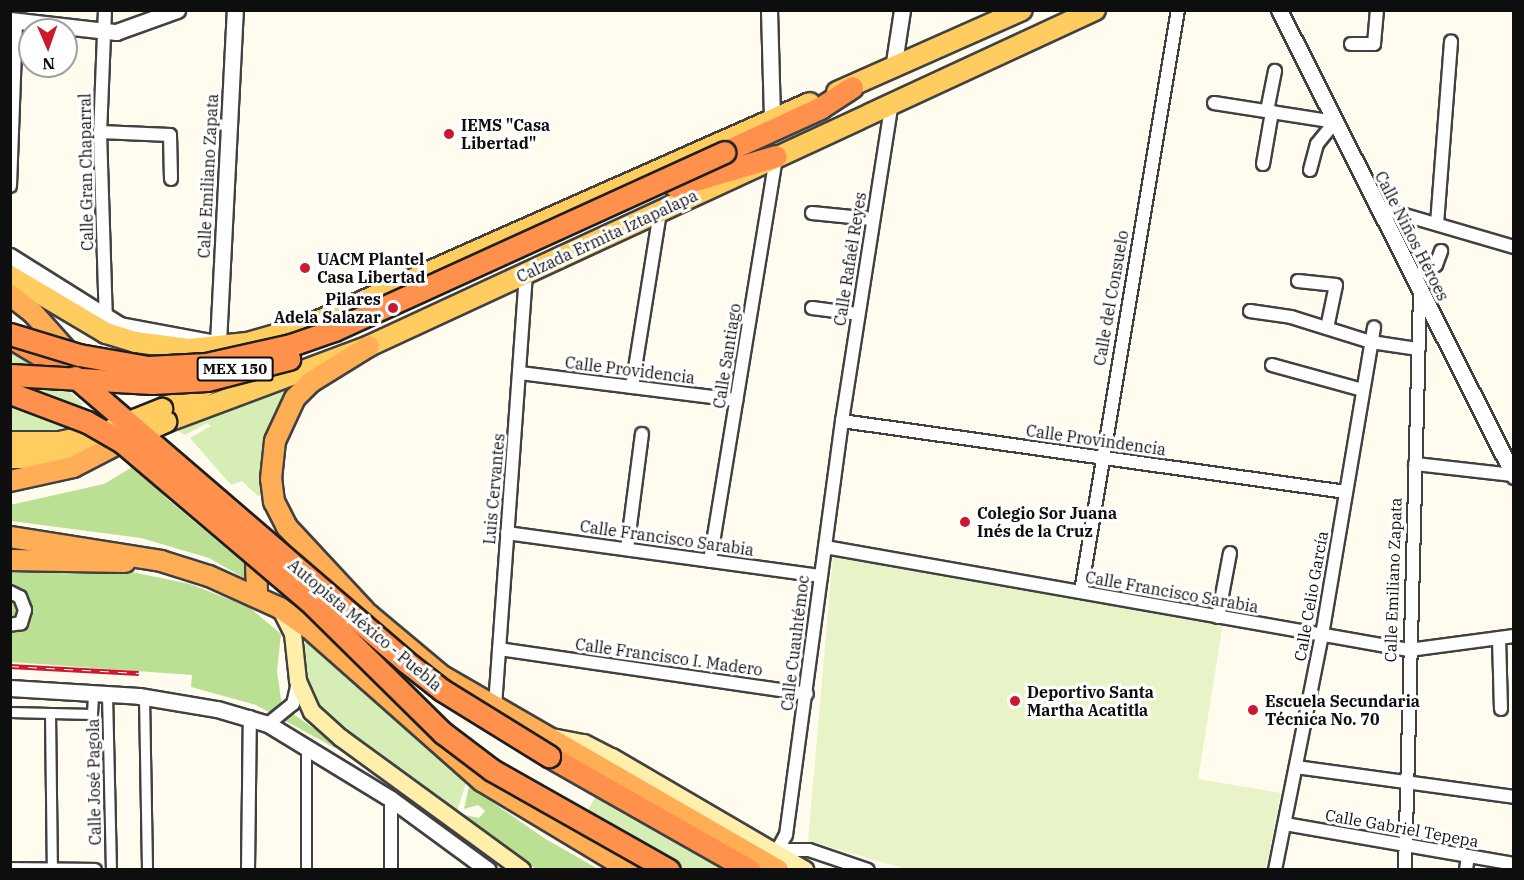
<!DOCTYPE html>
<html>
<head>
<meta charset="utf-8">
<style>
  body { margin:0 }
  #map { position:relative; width:1524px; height:880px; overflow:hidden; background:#fffbef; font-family:"IBM Plex Serif",serif }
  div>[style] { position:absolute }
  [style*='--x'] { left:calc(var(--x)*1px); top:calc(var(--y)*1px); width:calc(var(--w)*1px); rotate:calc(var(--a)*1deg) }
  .green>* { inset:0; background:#d6eeb5 }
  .forest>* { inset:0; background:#bbe093 }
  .pitch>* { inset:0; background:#e8f4c7 }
  .roads { filter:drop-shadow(2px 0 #414141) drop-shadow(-2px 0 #414141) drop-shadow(0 2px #414141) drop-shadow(0 -2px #414141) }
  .pedestrian>* { height:9px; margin:-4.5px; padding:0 4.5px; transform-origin:4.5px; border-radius:4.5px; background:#fff }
  .minor>* { height:12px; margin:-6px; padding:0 6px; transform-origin:6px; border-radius:6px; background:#fff }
  .tertiary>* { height:15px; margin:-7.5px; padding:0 7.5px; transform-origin:7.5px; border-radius:7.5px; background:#fff }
  .secondary>* { height:16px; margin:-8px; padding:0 8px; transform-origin:8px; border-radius:8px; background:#ffefaa }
  .primary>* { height:20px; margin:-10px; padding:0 10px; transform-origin:10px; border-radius:10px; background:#ffcc5f }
  .trunk>* { height:20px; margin:-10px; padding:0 10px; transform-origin:10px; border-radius:10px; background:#ffae56 }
  .motorway>* { height:21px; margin:-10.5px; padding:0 10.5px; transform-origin:10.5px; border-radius:10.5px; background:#ff914d }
  .rail>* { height:5px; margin-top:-2.5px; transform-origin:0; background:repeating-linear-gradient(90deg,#fff 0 9px,#cb192f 0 18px); box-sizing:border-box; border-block:2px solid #cb192f }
  .bridges { filter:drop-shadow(2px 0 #1f1f1f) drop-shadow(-2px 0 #1f1f1f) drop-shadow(0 2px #1f1f1f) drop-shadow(0 -2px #1f1f1f) }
  .primary-bridge>* { height:20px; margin:-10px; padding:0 10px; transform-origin:10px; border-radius:10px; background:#ffcc5f }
  .motorway-bridge>* { height:21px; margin:-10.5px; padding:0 10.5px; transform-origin:10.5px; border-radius:10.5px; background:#ff914d }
  .dots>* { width:16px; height:16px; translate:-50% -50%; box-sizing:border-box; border:3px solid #fff; border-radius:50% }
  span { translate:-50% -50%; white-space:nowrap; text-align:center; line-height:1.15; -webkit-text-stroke:6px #fff; paint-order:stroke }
  .shield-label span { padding:2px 4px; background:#fff; border:2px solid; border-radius:4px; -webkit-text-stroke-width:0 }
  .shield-label { font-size:15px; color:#0e0e0e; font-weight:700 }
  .poi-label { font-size:16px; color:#0e0e0e; font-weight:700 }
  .left { translate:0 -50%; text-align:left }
  .right { translate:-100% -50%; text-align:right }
  .street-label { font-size:16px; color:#0e0e0e }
  .frame { position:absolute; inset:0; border:12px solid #0e0e0e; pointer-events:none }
  .north { position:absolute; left:18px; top:18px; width:60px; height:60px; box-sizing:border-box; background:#fff; border:2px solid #9f9f9f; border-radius:50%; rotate:178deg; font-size:16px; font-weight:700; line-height:24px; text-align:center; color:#0e0e0e }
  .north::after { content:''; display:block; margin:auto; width:21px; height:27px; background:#cb192f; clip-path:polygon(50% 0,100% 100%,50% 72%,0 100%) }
</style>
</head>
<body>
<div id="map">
  <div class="green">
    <div style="clip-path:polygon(10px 348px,54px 376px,83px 404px,66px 427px,30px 435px,11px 434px)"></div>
    <div style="clip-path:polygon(304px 380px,267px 494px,258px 496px,242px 481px,231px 485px,190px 438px,211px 426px,207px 423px,185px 435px,178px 431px)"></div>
    <div style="clip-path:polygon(307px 641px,466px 783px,457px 812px,359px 741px,317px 702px,309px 686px,303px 646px)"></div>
    <div style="clip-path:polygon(607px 778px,766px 869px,654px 869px,578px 826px)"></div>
  </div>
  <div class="forest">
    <div style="clip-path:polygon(139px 463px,165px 497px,247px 566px,246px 579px,209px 558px,141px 538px,11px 521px,10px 505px,104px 484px)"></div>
    <div style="clip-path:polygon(10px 567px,127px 571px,190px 584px,249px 607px,281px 634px,277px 671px,282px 706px,337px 745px,335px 748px,256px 705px,191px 687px,192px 675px,11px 662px)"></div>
    <div style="clip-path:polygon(469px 786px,544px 838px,598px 869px,536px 869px,460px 814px,479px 818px,485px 811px,478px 805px,464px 809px)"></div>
  </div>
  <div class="pitch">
    <div style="clip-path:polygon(833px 555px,1223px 623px,1198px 779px,1281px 793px,1266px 869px,906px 869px,808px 841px)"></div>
  </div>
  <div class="roads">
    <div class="pedestrian">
      <div style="--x:107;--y:694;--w:176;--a:88.7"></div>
      <div style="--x:144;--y:696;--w:174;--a:89"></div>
      <div style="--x:10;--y:712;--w:82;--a:1.4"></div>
      <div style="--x:92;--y:714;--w:21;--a:-87"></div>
      <div style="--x:50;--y:713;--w:156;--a:89.3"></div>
      <div style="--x:306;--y:870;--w:124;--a:-90"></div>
    </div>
    <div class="minor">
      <div style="--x:105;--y:10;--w:122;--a:92.3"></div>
      <div style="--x:100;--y:132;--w:191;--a:88.2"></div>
      <div style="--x:1351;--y:44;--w:23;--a:0"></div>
      <div style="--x:1374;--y:44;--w:34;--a:-85"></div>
      <div style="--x:1214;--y:103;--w:122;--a:8.9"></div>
      <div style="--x:1267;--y:111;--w:41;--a:-78.7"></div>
      <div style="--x:100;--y:132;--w:70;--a:2.5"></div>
      <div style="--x:170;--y:135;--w:44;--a:88.7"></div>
      <div style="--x:1263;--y:164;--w:53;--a:-80.2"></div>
      <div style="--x:1310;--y:170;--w:27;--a:-75"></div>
      <div style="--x:1317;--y:144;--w:28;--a:-51"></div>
      <div style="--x:10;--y:186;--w:166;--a:-87.9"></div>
      <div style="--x:1377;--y:207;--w:143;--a:16.3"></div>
      <div style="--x:812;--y:213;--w:60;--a:5.7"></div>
      <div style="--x:1437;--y:224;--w:183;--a:-85.6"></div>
      <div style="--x:1413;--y:277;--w:26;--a:-28"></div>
      <div style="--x:1436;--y:265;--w:15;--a:-70"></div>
      <div style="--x:1298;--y:281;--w:38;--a:6"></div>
      <div style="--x:1336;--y:285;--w:44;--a:101.8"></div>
      <div style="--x:812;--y:308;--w:46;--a:7.4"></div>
      <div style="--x:1250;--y:311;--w:41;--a:8.3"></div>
      <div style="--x:1291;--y:317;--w:84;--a:17.4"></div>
      <div style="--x:1371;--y:342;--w:48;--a:8.5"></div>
      <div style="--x:1272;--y:365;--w:94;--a:15.4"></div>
      <div style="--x:520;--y:373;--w:218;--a:7.1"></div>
      <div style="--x:632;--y:387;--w:177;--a:-80.9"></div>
      <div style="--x:842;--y:421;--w:509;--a:8.02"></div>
      <div style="--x:1415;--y:464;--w:99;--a:6.4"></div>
      <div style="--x:507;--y:533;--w:317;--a:7.8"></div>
      <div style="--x:825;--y:547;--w:593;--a:10"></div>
      <div style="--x:1409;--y:650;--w:106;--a:-7.6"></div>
      <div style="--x:627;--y:549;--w:116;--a:-82.6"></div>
      <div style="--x:710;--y:561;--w:410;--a:-80.7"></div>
      <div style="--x:10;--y:592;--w:11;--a:27"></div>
      <div style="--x:20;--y:597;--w:14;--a:69"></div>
      <div style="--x:25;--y:610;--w:14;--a:107"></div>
      <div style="--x:21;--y:623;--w:11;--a:170"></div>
      <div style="--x:1081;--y:592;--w:590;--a:-80.54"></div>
      <div style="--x:1218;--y:617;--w:65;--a:-79.4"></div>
      <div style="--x:1499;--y:638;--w:71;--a:88.4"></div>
      <div style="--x:499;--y:649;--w:311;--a:8.3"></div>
      <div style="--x:495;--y:706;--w:434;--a:-85.9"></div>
      <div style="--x:268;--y:724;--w:32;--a:-39"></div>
      <div style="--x:293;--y:704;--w:23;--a:-77"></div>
      <div style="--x:1296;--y:767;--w:220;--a:7.8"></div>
      <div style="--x:1285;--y:824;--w:232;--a:9.9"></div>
      <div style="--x:778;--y:850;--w:31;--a:0"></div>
      <div style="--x:809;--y:850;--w:62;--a:18.7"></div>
      <div style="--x:773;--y:858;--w:26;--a:-61"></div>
      <div style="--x:786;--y:835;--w:418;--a:-82.3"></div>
      <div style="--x:842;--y:421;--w:323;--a:-81.1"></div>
      <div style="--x:10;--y:869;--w:85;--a:0.7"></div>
      <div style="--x:248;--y:870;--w:153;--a:-89.3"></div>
      <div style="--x:391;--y:870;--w:71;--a:-90"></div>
      <div style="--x:1275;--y:870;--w:240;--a:-78.7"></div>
      <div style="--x:1322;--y:635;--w:312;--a:-80.4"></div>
      <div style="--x:1405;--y:870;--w:578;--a:-88.51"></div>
      <div style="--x:1466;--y:870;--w:14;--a:-82"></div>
    </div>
    <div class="tertiary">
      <div style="--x:769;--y:10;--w:107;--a:88.4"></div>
      <div style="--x:1279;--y:10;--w:522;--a:63.24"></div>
      <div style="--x:10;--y:20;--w:107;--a:6.5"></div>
      <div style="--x:116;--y:32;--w:65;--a:-19.8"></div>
      <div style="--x:893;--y:69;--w:60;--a:-81.3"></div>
      <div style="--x:10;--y:256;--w:130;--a:32.1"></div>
      <div style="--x:120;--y:325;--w:98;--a:10.6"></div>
      <div style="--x:218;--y:343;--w:333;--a:-87.1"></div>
      <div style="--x:10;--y:688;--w:129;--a:3.5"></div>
      <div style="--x:139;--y:696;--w:79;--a:9.5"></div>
      <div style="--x:217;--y:709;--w:53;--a:16.4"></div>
      <div style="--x:268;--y:724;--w:144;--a:31.4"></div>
      <div style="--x:391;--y:799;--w:120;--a:36.2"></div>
    </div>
    <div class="secondary">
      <div style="--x:280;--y:608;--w:29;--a:63"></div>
      <div style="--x:293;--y:634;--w:47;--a:83.9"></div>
      <div style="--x:298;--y:681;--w:34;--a:66"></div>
      <div style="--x:312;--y:712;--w:39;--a:42"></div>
      <div style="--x:341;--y:738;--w:224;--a:36.1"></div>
      <div style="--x:552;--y:737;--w:33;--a:11"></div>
      <div style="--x:584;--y:743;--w:31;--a:27"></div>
      <div style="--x:612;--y:757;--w:224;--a:30.3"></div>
    </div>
    <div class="primary">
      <div style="--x:837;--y:92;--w:202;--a:-23.9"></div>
      <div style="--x:10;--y:276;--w:112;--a:30.7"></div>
      <div style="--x:106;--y:333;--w:30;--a:17"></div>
      <div style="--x:135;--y:342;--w:54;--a:7.4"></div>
      <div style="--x:189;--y:349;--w:58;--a:-5.9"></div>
      <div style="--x:247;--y:343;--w:62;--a:-15.8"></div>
      <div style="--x:307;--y:326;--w:550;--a:-23.91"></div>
      <div style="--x:162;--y:409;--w:66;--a:-28.1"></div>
      <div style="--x:166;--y:422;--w:217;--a:-20.5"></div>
      <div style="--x:369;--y:346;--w:800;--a:-24.84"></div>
      <div style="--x:10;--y:442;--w:49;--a:0"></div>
      <div style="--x:59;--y:442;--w:35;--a:-12"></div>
      <div style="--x:10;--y:458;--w:52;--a:0"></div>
      <div style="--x:62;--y:458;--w:39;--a:-13"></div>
    </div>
    <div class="trunk">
      <div style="--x:10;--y:295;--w:29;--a:38"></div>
      <div style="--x:33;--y:313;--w:101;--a:48.2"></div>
      <div style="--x:10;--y:481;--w:65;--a:-12.5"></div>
      <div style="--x:73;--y:467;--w:44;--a:-27.1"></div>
      <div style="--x:10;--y:537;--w:153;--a:9"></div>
      <div style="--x:161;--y:561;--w:50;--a:17.4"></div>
      <div style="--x:209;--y:576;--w:78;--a:24.3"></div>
      <div style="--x:280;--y:608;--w:35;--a:35"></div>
      <div style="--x:309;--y:628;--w:231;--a:41.5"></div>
      <div style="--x:482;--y:781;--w:173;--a:31"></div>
      <div style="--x:10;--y:560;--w:115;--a:1"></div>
      <div style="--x:256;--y:563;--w:33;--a:88"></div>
      <div style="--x:345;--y:602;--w:27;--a:28"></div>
      <div style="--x:369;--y:615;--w:95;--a:39.9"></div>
      <div style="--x:442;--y:676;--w:388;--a:30"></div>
      <div style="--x:365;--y:611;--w:115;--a:-132.9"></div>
      <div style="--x:287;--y:527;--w:28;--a:-117"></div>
      <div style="--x:274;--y:502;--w:23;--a:-97"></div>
      <div style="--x:271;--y:479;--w:38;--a:-84"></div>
      <div style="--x:275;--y:441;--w:47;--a:-65.1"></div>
      <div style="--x:295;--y:398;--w:23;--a:-45"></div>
      <div style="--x:311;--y:382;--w:68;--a:-31.8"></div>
    </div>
    <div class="motorway">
      <div style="--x:724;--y:152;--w:106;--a:-24.6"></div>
      <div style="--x:820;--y:108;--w:38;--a:-33"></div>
      <div style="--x:675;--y:186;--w:105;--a:-16.5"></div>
      <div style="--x:17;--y:341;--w:56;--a:31.1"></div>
      <div style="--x:549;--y:756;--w:231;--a:29.6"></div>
    </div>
  </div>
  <div class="rail">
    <div style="--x:10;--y:666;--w:129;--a:3.1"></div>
  </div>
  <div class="bridges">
    <div class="primary-bridge">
      <div style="--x:114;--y:428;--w:52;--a:-21.6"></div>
      <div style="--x:128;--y:439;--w:42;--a:-24.1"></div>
    </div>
    <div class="motorway-bridge">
      <div style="--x:10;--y:334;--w:72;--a:16.9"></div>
      <div style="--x:79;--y:355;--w:70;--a:9.9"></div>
      <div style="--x:148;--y:367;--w:58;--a:-3"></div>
      <div style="--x:206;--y:364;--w:87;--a:-12.6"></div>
      <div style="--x:291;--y:345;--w:46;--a:-19.2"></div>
      <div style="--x:334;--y:330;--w:429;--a:-24.5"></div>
      <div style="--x:10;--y:375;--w:142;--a:3.2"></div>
      <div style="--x:152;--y:383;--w:55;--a:-3.1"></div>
      <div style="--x:207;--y:380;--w:85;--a:-14.4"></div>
      <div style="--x:75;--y:377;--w:435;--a:40.7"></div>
      <div style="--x:405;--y:661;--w:47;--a:38.1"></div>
      <div style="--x:442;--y:690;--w:126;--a:31.7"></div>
      <div style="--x:10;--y:393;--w:82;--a:20.6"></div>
      <div style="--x:87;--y:422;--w:40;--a:29.7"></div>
      <div style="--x:122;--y:442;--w:245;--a:40.4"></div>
      <div style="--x:309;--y:601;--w:188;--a:44.6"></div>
      <div style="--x:443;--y:733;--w:61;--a:37.1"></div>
      <div style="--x:492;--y:770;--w:203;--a:29.5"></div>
    </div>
  </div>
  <div class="dots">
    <div style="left:449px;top:134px;background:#cb192f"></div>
    <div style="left:305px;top:268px;background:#cb192f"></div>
    <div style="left:393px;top:308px;background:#cb192f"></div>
    <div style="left:965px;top:522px;background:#cb192f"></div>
    <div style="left:1015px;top:701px;background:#cb192f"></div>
    <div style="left:1253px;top:710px;background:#cb192f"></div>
  </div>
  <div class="shield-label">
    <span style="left:235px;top:369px">MEX 150</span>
  </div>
  <div class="poi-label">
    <span class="left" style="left:461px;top:134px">IEMS "Casa<br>Libertad"</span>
    <span class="left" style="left:317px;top:268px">UACM Plantel<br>Casa Libertad</span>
    <span class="right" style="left:381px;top:308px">Pilares<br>Adela Salazar</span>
    <span class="left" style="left:977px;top:522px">Colegio Sor Juana<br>Inés de la Cruz</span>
    <span class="left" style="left:1027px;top:701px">Deportivo Santa<br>Martha Acatitla</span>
    <span class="left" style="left:1265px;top:710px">Escuela Secundaria<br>Técnica No. 70</span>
  </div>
  <div class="street-label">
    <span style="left:86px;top:172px;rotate:-91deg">Calle Gran Chaparral</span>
    <span style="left:208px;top:176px;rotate:-87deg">Calle Emiliano Zapata</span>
    <span style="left:607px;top:236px;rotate:-25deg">Calzada Ermita Iztapalapa</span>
    <span style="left:1412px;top:236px;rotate:63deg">Calle Niños Héroes</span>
    <span style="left:850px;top:259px;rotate:-81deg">Calle Rafaél Reyes</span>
    <span style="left:1111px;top:298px;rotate:-80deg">Calle del Consuelo</span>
    <span style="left:727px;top:356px;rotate:-81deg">Calle Santiago</span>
    <span style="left:630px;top:370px;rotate:7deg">Calle Providencia</span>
    <span style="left:1096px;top:440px;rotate:8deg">Calle Provindencia</span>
    <span style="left:494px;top:489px;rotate:-85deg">Luis Cervantes</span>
    <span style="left:667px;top:538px;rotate:8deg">Calle Francisco Sarabia</span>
    <span style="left:1393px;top:580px;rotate:-88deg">Calle Emiliano Zapata</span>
    <span style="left:1172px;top:592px;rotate:10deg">Calle Francisco Sarabia</span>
    <span style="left:1311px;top:596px;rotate:-80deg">Calle Celio García</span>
    <span style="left:365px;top:625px;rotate:40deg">Autopista México - Puebla</span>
    <span style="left:795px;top:643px;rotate:-83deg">Calle Cuauhtémoc</span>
    <span style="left:669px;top:657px;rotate:8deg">Calle Francisco I. Madero</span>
    <span style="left:94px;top:782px;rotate:-91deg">Calle José Pagola</span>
    <span style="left:1402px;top:828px;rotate:10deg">Calle Gabriel Tepepa</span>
  </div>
  <div class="frame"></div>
  <div class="north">N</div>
</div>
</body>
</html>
